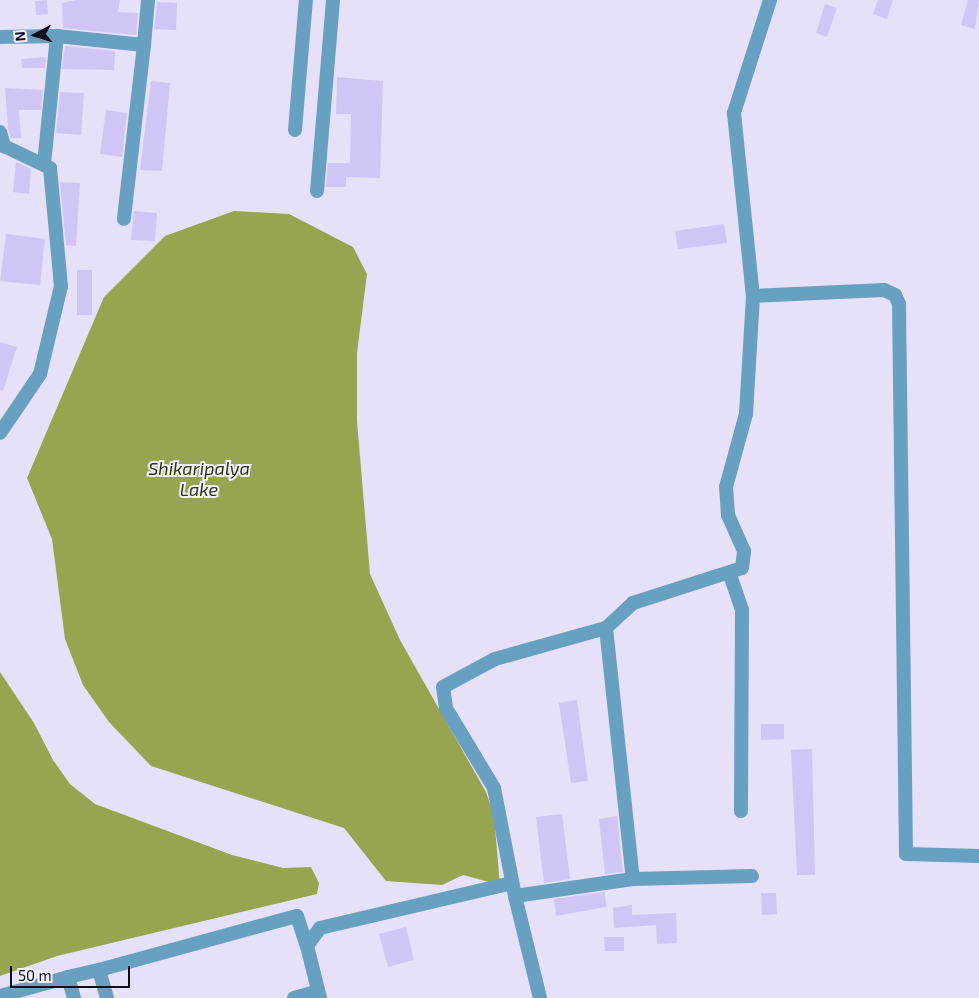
<!DOCTYPE html>
<html>
<head>
<meta charset="utf-8">
<style>
  body { margin:0 }
  #map { position:relative; width:979px; height:998px; overflow:hidden; background:#e6e0f9; font-family:"Exo 2",sans-serif }
  div>[style] { position:absolute }
  [style*='--x'] { left:calc(var(--x)*1px); top:calc(var(--y)*1px); width:calc(var(--w)*1px); rotate:calc(var(--a)*1deg) }
  .water>* { inset:0; background:#98a450 }
  .building>* { inset:0; background:#d1c5f5 }
  .minor>* { height:14px; margin:-7px; padding:0 7px; transform-origin:7px; border-radius:7px; background:#68a0c1 }
  span { translate:-50% -50%; white-space:nowrap; text-align:center; line-height:1.15; -webkit-text-stroke:4px #f2f0f9; paint-order:stroke }
  .water-label { font-size:18px; color:#2f3410; font-style:italic }
  .north { position:absolute; left:10px; top:10px; width:50px; height:50px; -webkit-text-stroke:4px #f2f0f9; paint-order:stroke; rotate:265deg; font-size:14px; font-weight:700; line-height:20px; text-align:center; color:#120e1c }
  .north::after { content:''; display:block; margin:auto; width:18px; height:22px; background:#120e1c; clip-path:polygon(50% 0,100% 100%,50% 72%,0 100%) }
  .scale { position:absolute; left:10px; top:966px; width:120px; height:22px; box-sizing:border-box; border:2px solid #120e1c; border-top:0; padding-left:6px; font-size:15px; line-height:18px; white-space:nowrap; color:#120e1c; -webkit-text-stroke:4px #f2f0f9; paint-order:stroke }
</style>
</head>
<body>
<div id="map">
  <div class="water">
    <div style="clip-path:polygon(234px 211px,289px 214px,353px 247px,367px 274px,357px 353px,357px 421px,370px 574px,400px 640px,486px 792px,494px 816px,500px 885px,463px 875px,442px 885px,386px 881px,344px 828px,151px 766px,109px 722px,83px 685px,65px 639px,52px 539px,27px 478px,104px 297px,165px 236px)"></div>
    <div style="clip-path:polygon(0 672px,34px 723px,53px 760px,70px 784px,95px 804px,232px 855px,283px 868px,311px 867px,319px 883px,317px 894px,57px 956px,0 976px)"></div>
  </div>
  <div class="building">
    <div style="clip-path:polygon(47px 0,48px 14px,36px 15px,35px 1px)"></div>
    <div style="clip-path:polygon(76px 0,120px 0,118px 12px,138px 13px,136px 35px,63px 28px,62px 3px)"></div>
    <div style="clip-path:polygon(878px 0,893px 0,887px 19px,873px 14px)"></div>
    <div style="clip-path:polygon(968px 0,979px 0,975px 29px,961px 25px)"></div>
    <div style="clip-path:polygon(157px 2px,177px 3px,176px 30px,154px 29px)"></div>
    <div style="clip-path:polygon(825px 4px,837px 8px,827px 37px,816px 33px)"></div>
    <div style="clip-path:polygon(65px 46px,115px 51px,114px 70px,62px 69px)"></div>
    <div style="clip-path:polygon(46px 57px,45px 68px,22px 68px,21px 59px)"></div>
    <div style="clip-path:polygon(337px 77px,383px 81px,380px 178px,346px 177px,346px 187px,326px 187px,328px 163px,350px 163px,351px 114px,336px 114px)"></div>
    <div style="clip-path:polygon(151px 81px,170px 83px,162px 171px,140px 170px)"></div>
    <div style="clip-path:polygon(5px 88px,43px 90px,41px 110px,19px 110px,21px 138px,11px 138px,8px 128px)"></div>
    <div style="clip-path:polygon(60px 92px,84px 93px,81px 135px,56px 133px)"></div>
    <div style="clip-path:polygon(106px 110px,127px 113px,122px 157px,100px 154px)"></div>
    <div style="clip-path:polygon(16px 162px,31px 169px,29px 194px,13px 192px)"></div>
    <div style="clip-path:polygon(60px 182px,80px 183px,76px 246px,66px 245px)"></div>
    <div style="clip-path:polygon(134px 211px,157px 213px,155px 241px,131px 240px)"></div>
    <div style="clip-path:polygon(724px 224px,727px 243px,678px 249px,675px 231px)"></div>
    <div style="clip-path:polygon(6px 234px,45px 239px,40px 285px,0 281px)"></div>
    <div style="clip-path:polygon(77px 270px,92px 270px,92px 315px,77px 315px)"></div>
    <div style="clip-path:polygon(0 342px,17px 347px,3px 391px,0 390px)"></div>
    <div style="clip-path:polygon(577px 700px,588px 781px,571px 783px,559px 703px)"></div>
    <div style="clip-path:polygon(761px 724px,784px 724px,784px 739px,761px 740px)"></div>
    <div style="clip-path:polygon(812px 749px,815px 875px,797px 875px,791px 750px)"></div>
    <div style="clip-path:polygon(562px 814px,570px 879px,544px 883px,536px 817px)"></div>
    <div style="clip-path:polygon(617px 816px,623px 872px,605px 874px,599px 819px)"></div>
    <div style="clip-path:polygon(605px 892px,606px 907px,556px 916px,554px 899px)"></div>
    <div style="clip-path:polygon(761px 893px,776px 893px,777px 914px,762px 915px)"></div>
    <div style="clip-path:polygon(632px 905px,632px 915px,676px 913px,677px 943px,657px 944px,656px 925px,614px 928px,613px 908px)"></div>
    <div style="clip-path:polygon(406px 927px,414px 960px,388px 967px,379px 934px)"></div>
    <div style="clip-path:polygon(604px 937px,624px 937px,624px 951px,605px 951px)"></div>
  </div>
  <div class="minor">
    <div style="--x:770;--y:0;--w:119;--a:107.7"></div>
    <div style="--x:734;--y:113;--w:184;--a:84.1"></div>
    <div style="--x:753;--y:296;--w:131;--a:-2.6"></div>
    <div style="--x:884;--y:290;--w:12;--a:24"></div>
    <div style="--x:895;--y:295;--w:10;--a:66"></div>
    <div style="--x:899;--y:304;--w:550;--a:89.27"></div>
    <div style="--x:906;--y:854;--w:73;--a:1.6"></div>
    <div style="--x:0;--y:37;--w:57;--a:-1"></div>
    <div style="--x:57;--y:36;--w:87;--a:5.9"></div>
    <div style="--x:144;--y:45;--w:175;--a:96.6"></div>
    <div style="--x:144;--y:45;--w:45;--a:-84.9"></div>
    <div style="--x:295;--y:130;--w:130;--a:-85.2"></div>
    <div style="--x:0;--y:132;--w:15;--a:74"></div>
    <div style="--x:4;--y:146;--w:51;--a:25.6"></div>
    <div style="--x:50;--y:168;--w:119;--a:84.7"></div>
    <div style="--x:61;--y:286;--w:90;--a:103.4"></div>
    <div style="--x:40;--y:374;--w:71;--a:124.1"></div>
    <div style="--x:44;--y:164;--w:129;--a:-84.2"></div>
    <div style="--x:317;--y:191;--w:192;--a:-85.2"></div>
    <div style="--x:730;--y:575;--w:37;--a:71"></div>
    <div style="--x:742;--y:610;--w:201;--a:90.3"></div>
    <div style="--x:606;--y:628;--w:252;--a:83.9"></div>
    <div style="--x:515;--y:896;--w:110;--a:-101"></div>
    <div style="--x:494;--y:788;--w:93;--a:-121"></div>
    <div style="--x:446;--y:708;--w:21;--a:-98"></div>
    <div style="--x:443;--y:687;--w:59;--a:-28.3"></div>
    <div style="--x:495;--y:659;--w:115;--a:-15.6"></div>
    <div style="--x:606;--y:628;--w:37;--a:-43"></div>
    <div style="--x:633;--y:603;--w:114;--a:-17.8"></div>
    <div style="--x:742;--y:568;--w:17;--a:-83"></div>
    <div style="--x:744;--y:551;--w:39;--a:-114"></div>
    <div style="--x:728;--y:515;--w:28;--a:-94"></div>
    <div style="--x:726;--y:487;--w:76;--a:-74.7"></div>
    <div style="--x:746;--y:414;--w:118;--a:-86.6"></div>
    <div style="--x:68;--y:977;--w:32;--a:-13"></div>
    <div style="--x:0;--y:996;--w:71;--a:-15.6"></div>
    <div style="--x:68;--y:977;--w:22;--a:74"></div>
    <div style="--x:107;--y:998;--w:29;--a:-106"></div>
    <div style="--x:99;--y:970;--w:205;--a:-15.3"></div>
    <div style="--x:297;--y:916;--w:32;--a:72"></div>
    <div style="--x:294;--y:998;--w:25;--a:-16"></div>
    <div style="--x:320;--y:998;--w:54;--a:-104"></div>
    <div style="--x:307;--y:946;--w:22;--a:-54"></div>
    <div style="--x:320;--y:928;--w:197;--a:-13.2"></div>
    <div style="--x:540;--y:998;--w:105;--a:-103.8"></div>
    <div style="--x:515;--y:896;--w:119;--a:-8.2"></div>
    <div style="--x:633;--y:879;--w:119;--a:-1.4"></div>
  </div>
  <div class="water-label">
    <span style="left:199px;top:479px">Shikaripalya<br>Lake</span>
  </div>
  <div class="north">N</div>
  <div class="scale">50 m</div>
</div>
</body>
</html>
